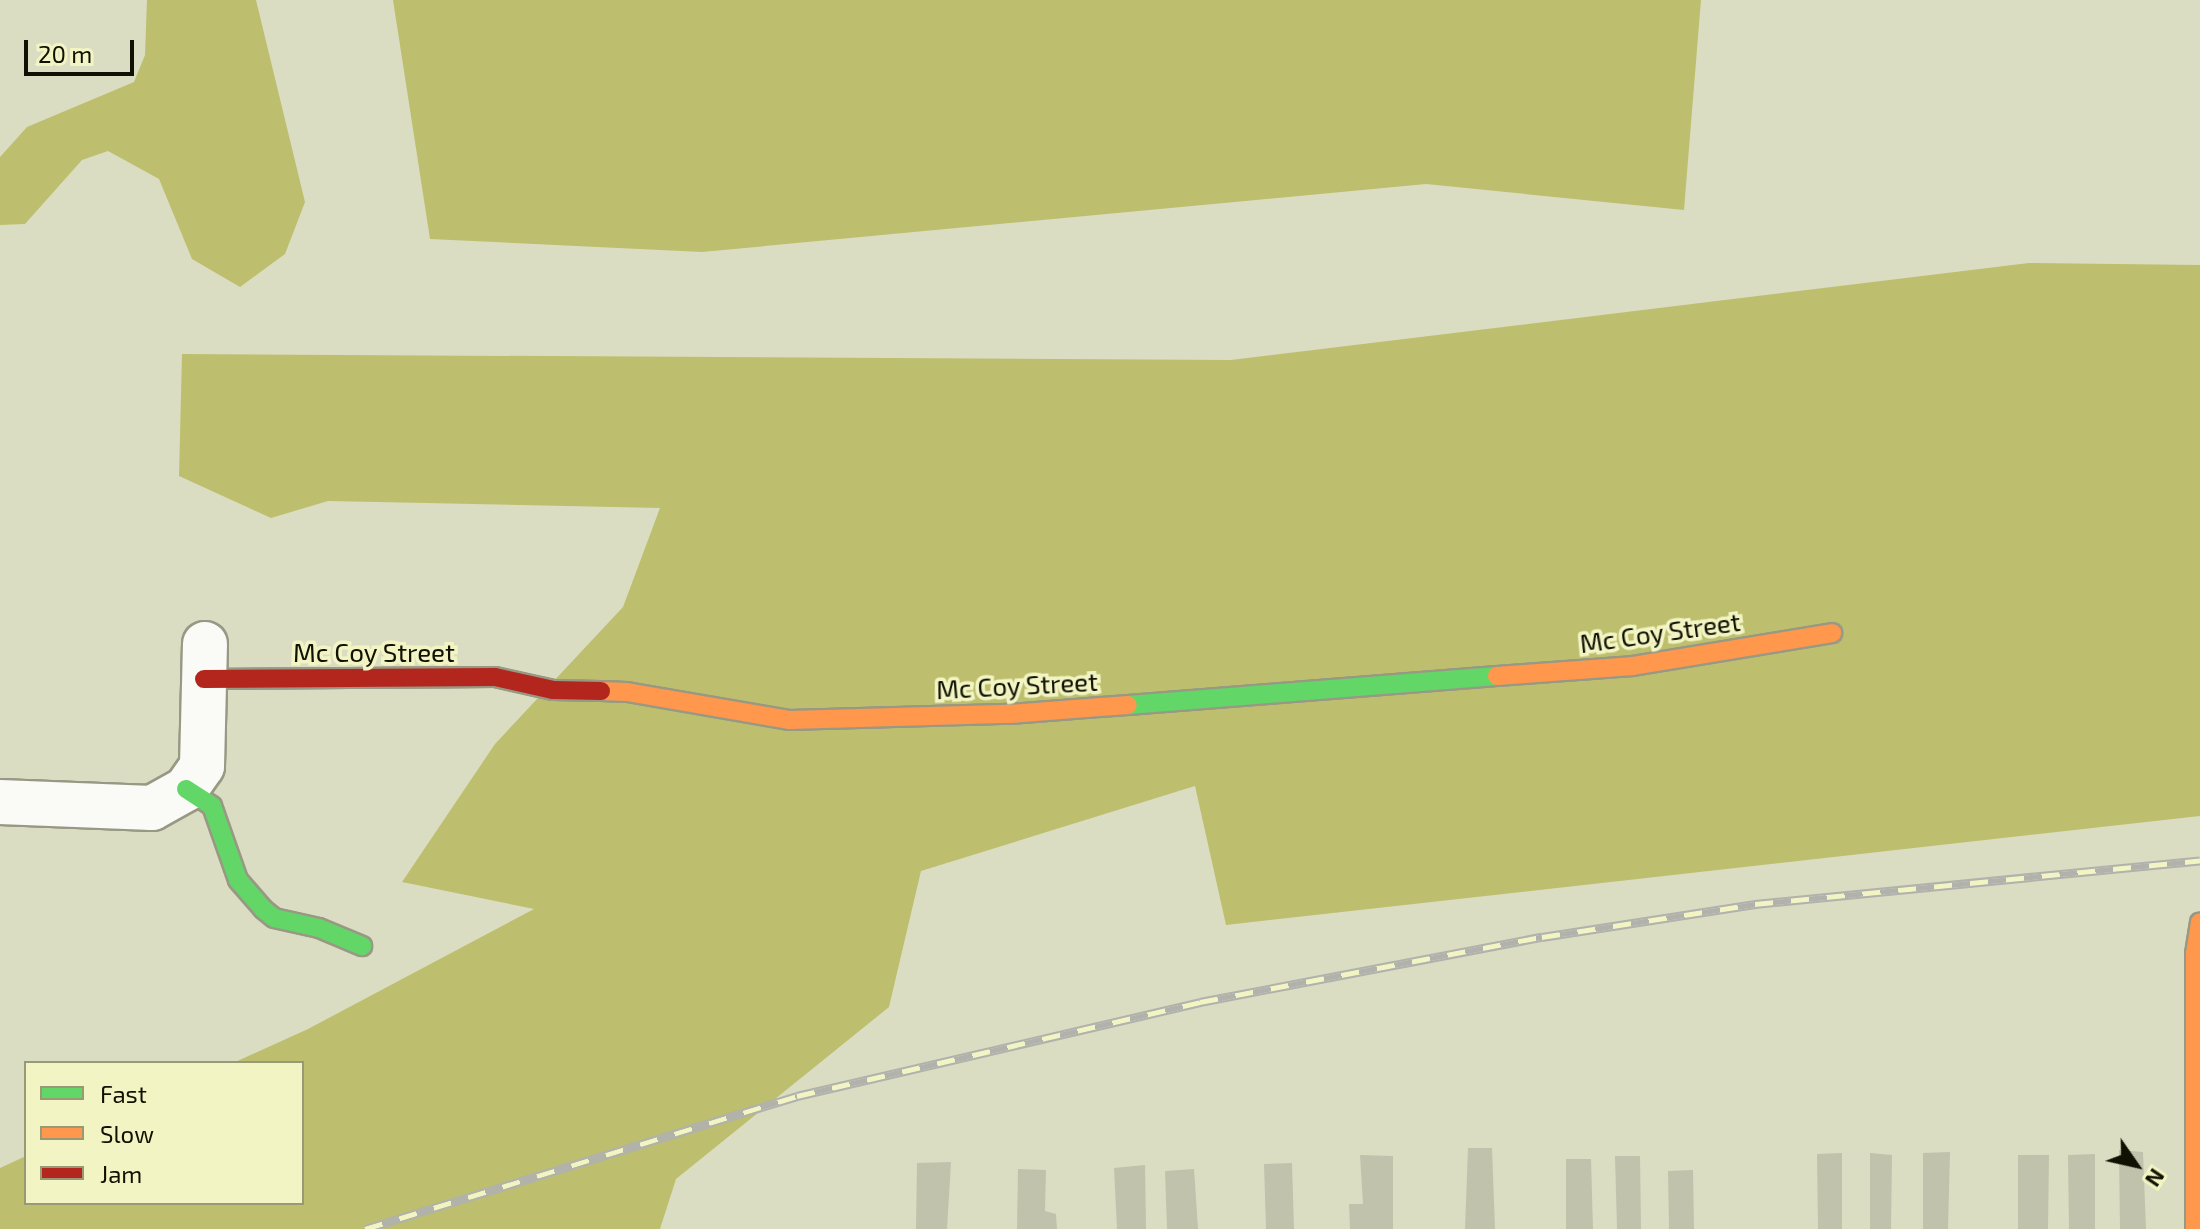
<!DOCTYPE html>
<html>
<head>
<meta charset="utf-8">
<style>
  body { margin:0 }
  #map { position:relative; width:2200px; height:1229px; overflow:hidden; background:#dbddc2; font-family:"Exo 2",sans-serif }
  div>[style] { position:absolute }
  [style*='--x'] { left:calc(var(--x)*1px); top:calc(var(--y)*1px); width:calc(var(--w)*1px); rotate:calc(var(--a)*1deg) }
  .forest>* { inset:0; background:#bdbf6e }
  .building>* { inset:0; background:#c0c2ac }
  .roads { filter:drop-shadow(2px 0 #989984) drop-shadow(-2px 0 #989984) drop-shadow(0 2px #989984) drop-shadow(0 -2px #989984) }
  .street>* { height:44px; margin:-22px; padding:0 22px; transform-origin:22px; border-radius:22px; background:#fafaf6 }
  .fast>* { height:18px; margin:-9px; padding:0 9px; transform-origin:9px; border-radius:9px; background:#63d668 }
  .slow>* { height:18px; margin:-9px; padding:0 9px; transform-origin:9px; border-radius:9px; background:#ff974d }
  .jam>* { height:18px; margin:-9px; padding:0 9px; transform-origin:9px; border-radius:9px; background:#b3261e }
  .rail>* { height:9px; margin-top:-4.5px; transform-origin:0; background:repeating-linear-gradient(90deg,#f2f5c3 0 18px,#b1b2ac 0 36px); box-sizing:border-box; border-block:2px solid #b1b2ac }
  span { translate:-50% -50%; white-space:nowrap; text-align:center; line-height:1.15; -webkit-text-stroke:7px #f2f5c3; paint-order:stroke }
  .street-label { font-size:26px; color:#101102 }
  .legend { position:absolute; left:24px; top:1061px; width:280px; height:144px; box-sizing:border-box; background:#f2f5c3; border:2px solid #989a76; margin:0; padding:10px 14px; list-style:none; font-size:24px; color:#101102 }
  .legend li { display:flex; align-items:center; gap:16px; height:40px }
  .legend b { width:40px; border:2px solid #989a76 }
  .north { position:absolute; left:2096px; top:1125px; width:80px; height:80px; -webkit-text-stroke:6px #f2f5c3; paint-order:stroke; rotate:124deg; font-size:22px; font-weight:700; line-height:32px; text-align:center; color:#101102 }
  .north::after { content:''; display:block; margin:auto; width:28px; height:36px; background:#101102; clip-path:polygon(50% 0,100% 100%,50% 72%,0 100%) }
  .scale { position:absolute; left:24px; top:40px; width:110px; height:36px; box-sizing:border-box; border:4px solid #101102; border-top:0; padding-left:10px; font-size:24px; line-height:28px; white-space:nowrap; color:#101102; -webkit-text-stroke:6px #f2f5c3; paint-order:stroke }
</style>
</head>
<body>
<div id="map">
  <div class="forest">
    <div style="clip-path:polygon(147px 0,256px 0,305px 202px,285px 254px,240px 287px,192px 259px,159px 179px,108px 151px,82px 160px,25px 224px,0 225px,0 157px,27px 127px,134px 82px,145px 55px)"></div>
    <div style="clip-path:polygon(393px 0,1701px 0,1684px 210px,1426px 184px,702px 252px,430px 239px)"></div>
    <div style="clip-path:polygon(2029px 263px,2200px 265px,2200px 816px,1226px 925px,1195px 786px,921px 871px,889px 1007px,676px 1179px,660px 1229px,0 1229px,0 1168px,26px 1156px,26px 1203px,302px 1203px,302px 1063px,233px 1063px,308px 1029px,534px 909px,402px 882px,495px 744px,623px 607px,660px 508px,328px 501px,271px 518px,179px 476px,182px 354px,1231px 360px)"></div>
  </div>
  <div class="building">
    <div style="clip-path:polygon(1468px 1148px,1492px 1148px,1495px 1229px,1465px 1229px)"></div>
    <div style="clip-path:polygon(2119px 1150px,2143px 1152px,2146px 1229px,2120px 1229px)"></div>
    <div style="clip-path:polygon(1950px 1152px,1948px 1229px,1923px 1229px,1923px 1153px)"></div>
    <div style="clip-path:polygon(1842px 1153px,1842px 1229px,1818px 1229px,1817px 1154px)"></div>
    <div style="clip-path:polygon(1870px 1153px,1892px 1155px,1891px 1229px,1870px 1229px)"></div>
    <div style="clip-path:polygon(2095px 1154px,2095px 1229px,2069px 1229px,2068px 1155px)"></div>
    <div style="clip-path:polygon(1360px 1155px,1393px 1156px,1393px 1229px,1350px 1229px,1349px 1204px,1363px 1204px)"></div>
    <div style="clip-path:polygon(2018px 1155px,2049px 1155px,2048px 1229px,2018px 1229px)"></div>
    <div style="clip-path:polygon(1615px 1156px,1640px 1156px,1641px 1229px,1617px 1229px)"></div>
    <div style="clip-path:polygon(1566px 1159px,1591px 1159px,1593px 1229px,1566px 1229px)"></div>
    <div style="clip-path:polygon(951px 1162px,947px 1229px,916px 1229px,917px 1163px)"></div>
    <div style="clip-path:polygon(1292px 1163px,1294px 1229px,1266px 1229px,1264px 1164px)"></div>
    <div style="clip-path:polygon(1145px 1165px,1146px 1229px,1117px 1229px,1114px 1168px)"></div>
    <div style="clip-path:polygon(1018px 1169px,1046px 1170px,1045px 1211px,1056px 1214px,1057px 1229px,1017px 1229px)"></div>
    <div style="clip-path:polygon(1194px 1169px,1198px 1229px,1167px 1229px,1165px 1171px)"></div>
    <div style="clip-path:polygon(1693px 1170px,1694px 1229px,1669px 1229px,1668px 1171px)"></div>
  </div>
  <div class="roads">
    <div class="street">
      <div style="--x:0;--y:802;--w:152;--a:2.3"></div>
      <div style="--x:152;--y:808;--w:39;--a:-29"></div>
      <div style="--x:186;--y:789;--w:28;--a:-55"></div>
      <div style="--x:202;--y:766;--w:122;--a:-88.6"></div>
    </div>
    <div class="fast">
      <div style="--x:1128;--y:705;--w:370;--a:-4.5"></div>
      <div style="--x:186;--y:789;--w:31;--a:33"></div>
      <div style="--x:212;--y:806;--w:78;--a:70.6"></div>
      <div style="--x:238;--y:880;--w:38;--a:49"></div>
      <div style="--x:263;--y:909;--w:14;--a:39"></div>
      <div style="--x:274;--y:918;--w:46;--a:12.5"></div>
      <div style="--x:319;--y:928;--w:47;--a:22.7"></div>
    </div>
    <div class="slow">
      <div style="--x:1497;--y:676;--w:136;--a:-4.2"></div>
      <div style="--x:1633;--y:666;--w:202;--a:-9.4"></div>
      <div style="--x:601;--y:691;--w:26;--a:2"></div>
      <div style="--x:627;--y:692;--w:164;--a:9.8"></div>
      <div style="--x:789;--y:720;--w:221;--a:-1.6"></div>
      <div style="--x:1010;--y:714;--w:118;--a:-4.4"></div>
      <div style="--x:2195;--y:1229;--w:275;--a:-90"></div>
      <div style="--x:2195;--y:954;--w:32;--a:-81"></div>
    </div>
    <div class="jam">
      <div style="--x:204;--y:679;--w:291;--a:-0.4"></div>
      <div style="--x:495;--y:677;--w:59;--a:12.6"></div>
      <div style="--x:553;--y:690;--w:48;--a:1.2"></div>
    </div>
  </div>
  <div class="rail">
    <div style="--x:365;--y:1229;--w:452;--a:-17.1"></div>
    <div style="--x:797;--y:1096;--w:414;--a:-13.1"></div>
    <div style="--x:1200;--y:1002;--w:348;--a:-10.8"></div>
    <div style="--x:1542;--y:937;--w:216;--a:-8.8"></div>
    <div style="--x:1755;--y:904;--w:447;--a:-5.6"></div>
  </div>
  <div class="street-label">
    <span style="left:1660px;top:632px;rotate:-8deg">Mc Coy Street</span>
    <span style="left:374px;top:652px">Mc Coy Street</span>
    <span style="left:1017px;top:685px;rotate:-3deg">Mc Coy Street</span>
  </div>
  <ul class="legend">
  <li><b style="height:10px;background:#63d668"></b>Fast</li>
  <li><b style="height:10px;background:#ff974d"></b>Slow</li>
  <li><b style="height:10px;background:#b3261e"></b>Jam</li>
  </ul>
  <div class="north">N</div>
  <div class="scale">20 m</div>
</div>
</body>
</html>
